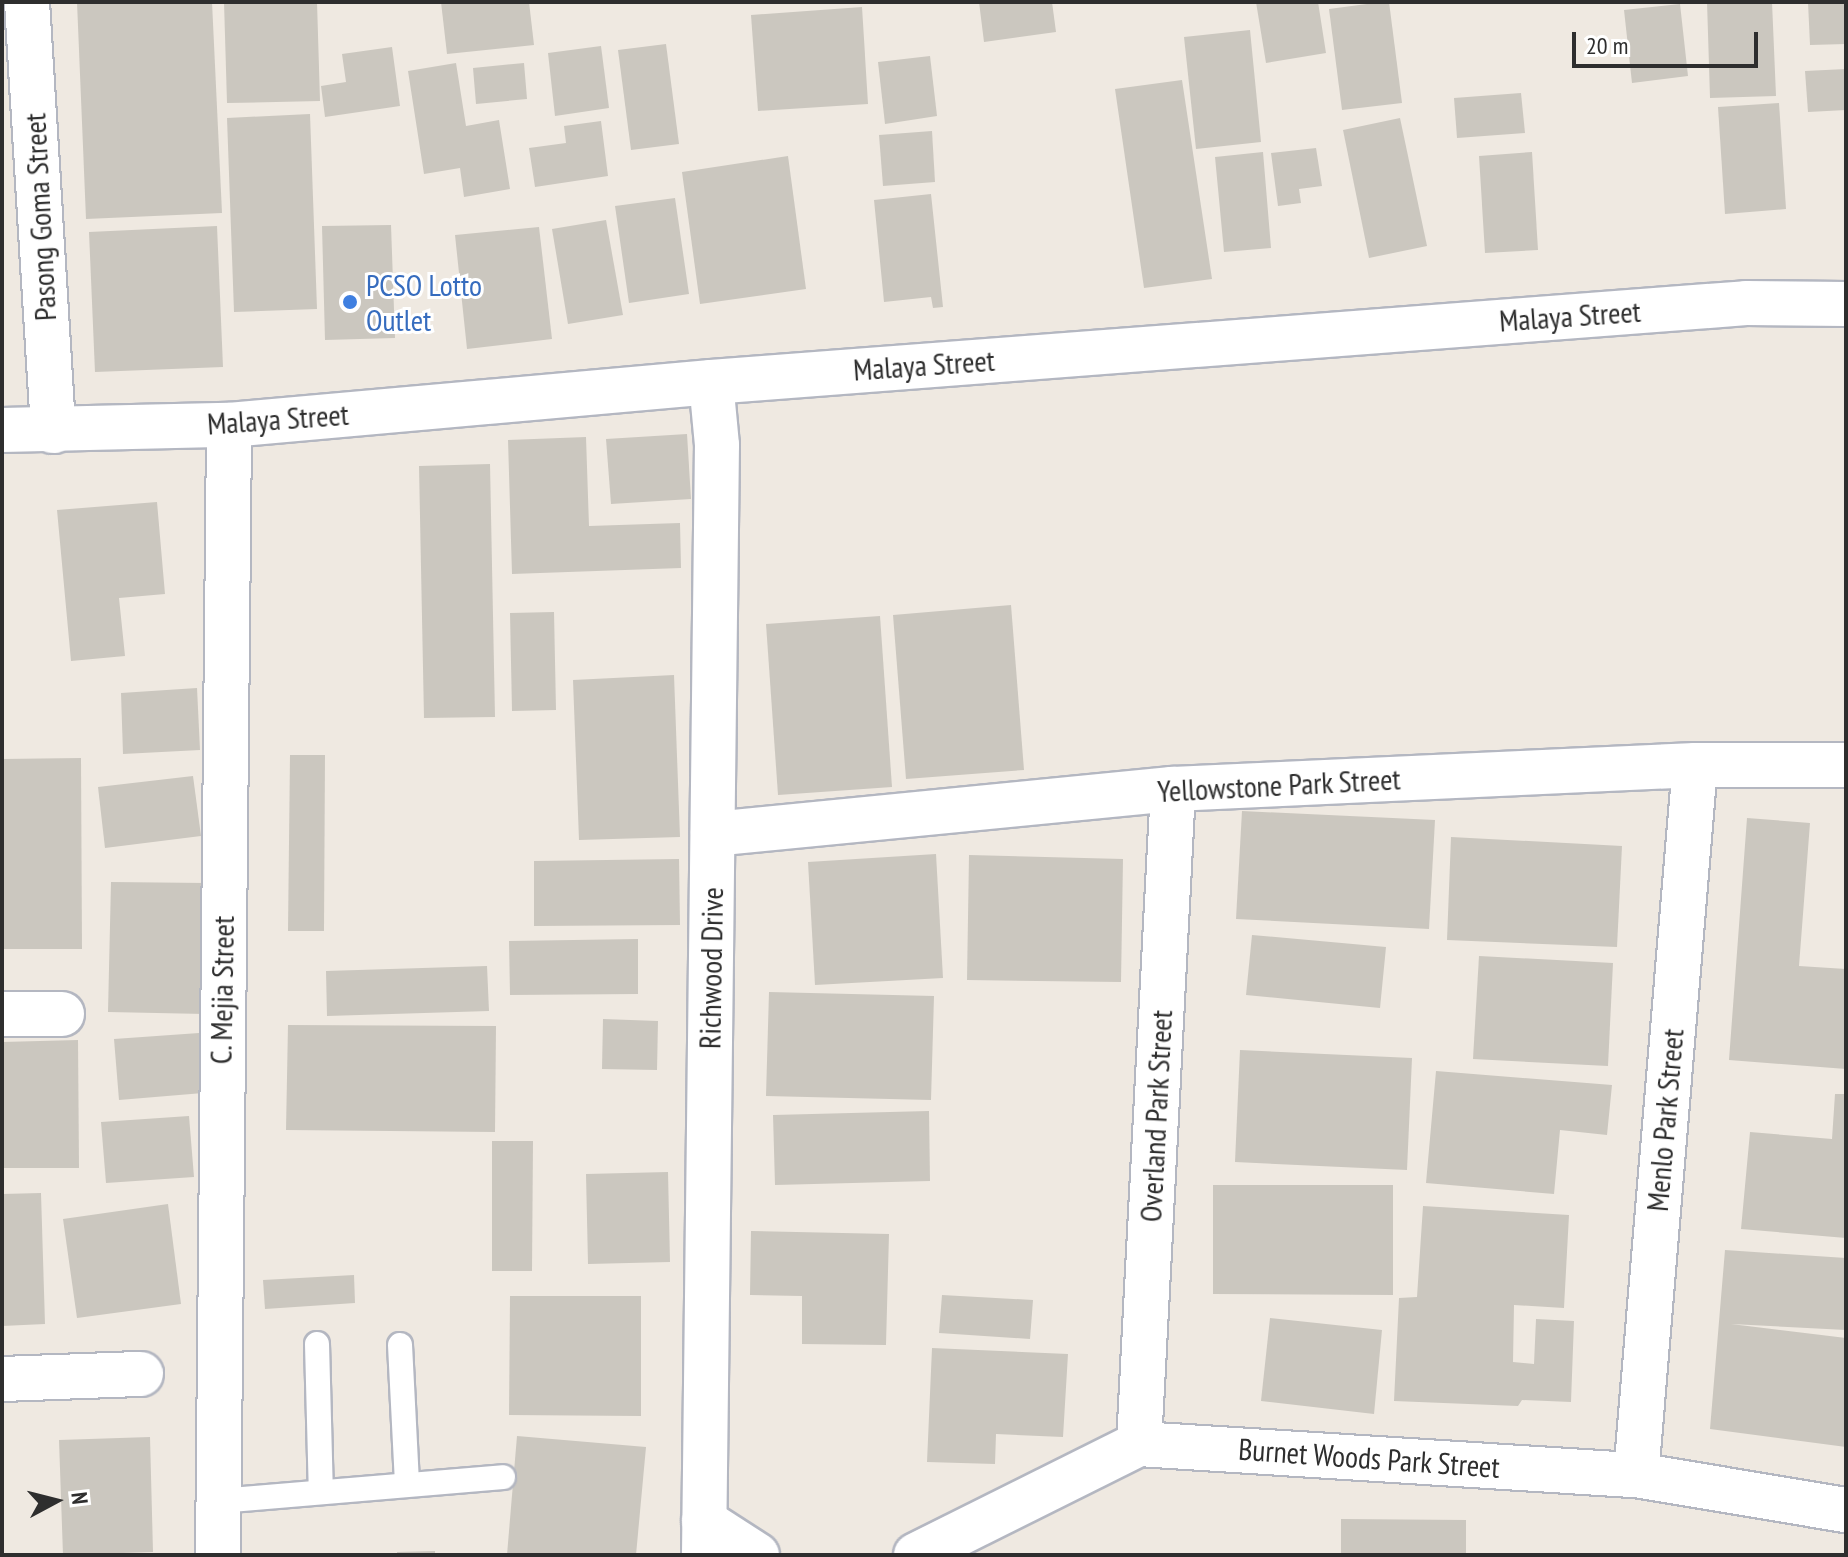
<!DOCTYPE html>
<html>
<head>
<meta charset="utf-8">
<style>
  body { margin:0 }
  #map { position:relative; width:1848px; height:1557px; overflow:hidden; background:#efe9e1; font-family:"PT Sans Narrow",sans-serif }
  div>[style] { position:absolute }
  [style*='--x'] { left:calc(var(--x)*1px); top:calc(var(--y)*1px); width:calc(var(--w)*1px); rotate:calc(var(--a)*1deg) }
  .building>* { inset:0; background:#cbc7bf }
  .roads { filter:drop-shadow(2px 0 #b4b7c1) drop-shadow(-2px 0 #b4b7c1) drop-shadow(0 2px #b4b7c1) drop-shadow(0 -2px #b4b7c1) }
  .lane>* { height:24px; margin:-12px; padding:0 12px; transform-origin:12px; border-radius:12px; background:#fff }
  .street>* { height:44px; margin:-22px; padding:0 22px; transform-origin:22px; border-radius:22px; background:#fff }
  .secondary>* { height:44px; margin:-22px; padding:0 22px; transform-origin:22px; border-radius:22px; background:#fff }
  .dots>* { width:22px; height:22px; translate:-50% -50%; box-sizing:border-box; border:4px solid #fff; border-radius:50% }
  span { translate:-50% -50%; white-space:nowrap; text-align:center; line-height:1.15; -webkit-text-stroke:6px #fff; paint-order:stroke }
  .street-label { font-size:30px; color:#2e2e2e }
  .shop-label { font-size:30px; color:#366cbe }
  .left { translate:0 -50%; text-align:left }
  .frame { position:absolute; inset:0; border:4px solid #2e2e2e; pointer-events:none }
  .north { position:absolute; left:16px; top:1461px; width:80px; height:80px; -webkit-text-stroke:6px #fff; paint-order:stroke; rotate:83deg; font-size:22px; font-weight:700; line-height:32px; text-align:center; color:#2e2e2e }
  .north::after { content:''; display:block; margin:auto; width:28px; height:36px; background:#2e2e2e; clip-path:polygon(50% 0,100% 100%,50% 72%,0 100%) }
  .scale { position:absolute; left:1572px; top:32px; width:186px; height:36px; box-sizing:border-box; border:4px solid #2e2e2e; border-top:0; padding-left:10px; font-size:24px; line-height:28px; white-space:nowrap; color:#2e2e2e; -webkit-text-stroke:6px #fff; paint-order:stroke }
</style>
</head>
<body>
<div id="map">
  <div class="building">
    <div style="clip-path:polygon(77px 2px,212px 2px,222px 213px,86px 219px)"></div>
    <div style="clip-path:polygon(224px 2px,317px 2px,320px 101px,227px 103px)"></div>
    <div style="clip-path:polygon(441px 2px,529px 2px,534px 45px,447px 54px)"></div>
    <div style="clip-path:polygon(979px 2px,1052px 2px,1056px 32px,984px 42px)"></div>
    <div style="clip-path:polygon(1256px 2px,1318px 2px,1326px 53px,1266px 63px)"></div>
    <div style="clip-path:polygon(1382px 2px,1389px 2px,1402px 103px,1342px 110px,1329px 9px)"></div>
    <div style="clip-path:polygon(1707px 2px,1772px 2px,1776px 96px,1710px 98px)"></div>
    <div style="clip-path:polygon(1808px 2px,1846px 2px,1846px 44px,1810px 45px)"></div>
    <div style="clip-path:polygon(1680px 4px,1688px 76px,1632px 83px,1624px 10px)"></div>
    <div style="clip-path:polygon(862px 7px,868px 104px,758px 111px,751px 15px)"></div>
    <div style="clip-path:polygon(1250px 30px,1261px 142px,1196px 149px,1184px 37px)"></div>
    <div style="clip-path:polygon(666px 44px,679px 144px,631px 150px,618px 50px)"></div>
    <div style="clip-path:polygon(601px 46px,609px 108px,555px 116px,548px 53px)"></div>
    <div style="clip-path:polygon(392px 47px,400px 106px,325px 117px,321px 86px,346px 82px,342px 54px)"></div>
    <div style="clip-path:polygon(930px 56px,937px 116px,885px 124px,878px 62px)"></div>
    <div style="clip-path:polygon(456px 63px,466px 126px,499px 120px,510px 189px,464px 197px,460px 168px,424px 174px,408px 71px)"></div>
    <div style="clip-path:polygon(524px 63px,527px 99px,476px 104px,473px 68px)"></div>
    <div style="clip-path:polygon(1846px 69px,1846px 110px,1808px 112px,1805px 71px)"></div>
    <div style="clip-path:polygon(1182px 80px,1212px 279px,1144px 288px,1115px 89px)"></div>
    <div style="clip-path:polygon(1521px 93px,1525px 133px,1457px 138px,1454px 98px)"></div>
    <div style="clip-path:polygon(1779px 103px,1786px 209px,1725px 214px,1718px 107px)"></div>
    <div style="clip-path:polygon(310px 114px,317px 309px,234px 312px,227px 118px)"></div>
    <div style="clip-path:polygon(1400px 118px,1427px 246px,1369px 258px,1343px 130px)"></div>
    <div style="clip-path:polygon(601px 121px,608px 176px,535px 187px,529px 148px,566px 143px,564px 126px)"></div>
    <div style="clip-path:polygon(932px 131px,935px 182px,883px 186px,879px 135px)"></div>
    <div style="clip-path:polygon(1316px 148px,1322px 186px,1299px 189px,1301px 203px,1278px 206px,1271px 153px)"></div>
    <div style="clip-path:polygon(1263px 152px,1271px 248px,1224px 252px,1215px 157px)"></div>
    <div style="clip-path:polygon(1532px 152px,1538px 250px,1485px 253px,1479px 156px)"></div>
    <div style="clip-path:polygon(788px 156px,806px 289px,700px 304px,682px 172px)"></div>
    <div style="clip-path:polygon(931px 194px,943px 307px,933px 308px,931px 297px,884px 302px,874px 200px)"></div>
    <div style="clip-path:polygon(675px 198px,689px 294px,629px 303px,615px 206px)"></div>
    <div style="clip-path:polygon(606px 220px,623px 315px,568px 324px,552px 229px)"></div>
    <div style="clip-path:polygon(391px 225px,395px 338px,325px 340px,322px 226px)"></div>
    <div style="clip-path:polygon(217px 226px,223px 367px,95px 372px,89px 232px)"></div>
    <div style="clip-path:polygon(539px 227px,552px 339px,467px 349px,455px 235px)"></div>
    <div style="clip-path:polygon(687px 434px,691px 499px,611px 504px,606px 439px)"></div>
    <div style="clip-path:polygon(586px 437px,589px 526px,680px 523px,681px 568px,512px 574px,508px 440px)"></div>
    <div style="clip-path:polygon(490px 464px,495px 717px,424px 718px,419px 466px)"></div>
    <div style="clip-path:polygon(157px 502px,165px 594px,119px 598px,125px 656px,71px 661px,57px 510px)"></div>
    <div style="clip-path:polygon(1011px 605px,1024px 770px,906px 779px,893px 615px)"></div>
    <div style="clip-path:polygon(554px 612px,556px 710px,512px 711px,510px 613px)"></div>
    <div style="clip-path:polygon(880px 616px,892px 787px,778px 795px,766px 624px)"></div>
    <div style="clip-path:polygon(674px 675px,680px 837px,579px 840px,573px 680px)"></div>
    <div style="clip-path:polygon(197px 688px,200px 750px,123px 754px,121px 693px)"></div>
    <div style="clip-path:polygon(290px 755px,325px 755px,324px 931px,288px 931px)"></div>
    <div style="clip-path:polygon(81px 758px,82px 949px,2px 949px,2px 759px)"></div>
    <div style="clip-path:polygon(193px 776px,201px 836px,105px 848px,98px 787px)"></div>
    <div style="clip-path:polygon(1242px 811px,1435px 820px,1429px 929px,1236px 919px)"></div>
    <div style="clip-path:polygon(1747px 818px,1810px 823px,1799px 966px,1846px 969px,1846px 1069px,1729px 1060px)"></div>
    <div style="clip-path:polygon(1451px 837px,1622px 846px,1617px 947px,1447px 940px)"></div>
    <div style="clip-path:polygon(936px 854px,943px 978px,815px 985px,808px 862px)"></div>
    <div style="clip-path:polygon(969px 855px,1123px 859px,1121px 982px,967px 980px)"></div>
    <div style="clip-path:polygon(679px 859px,680px 925px,534px 926px,534px 861px)"></div>
    <div style="clip-path:polygon(111px 882px,206px 883px,205px 1014px,108px 1012px)"></div>
    <div style="clip-path:polygon(1252px 935px,1386px 947px,1380px 1008px,1246px 995px)"></div>
    <div style="clip-path:polygon(638px 939px,638px 994px,510px 995px,509px 941px)"></div>
    <div style="clip-path:polygon(1479px 956px,1613px 963px,1608px 1066px,1473px 1059px)"></div>
    <div style="clip-path:polygon(487px 966px,489px 1011px,327px 1016px,326px 971px)"></div>
    <div style="clip-path:polygon(769px 992px,934px 996px,931px 1100px,766px 1096px)"></div>
    <div style="clip-path:polygon(603px 1019px,658px 1021px,657px 1070px,602px 1069px)"></div>
    <div style="clip-path:polygon(288px 1025px,496px 1026px,495px 1132px,286px 1130px)"></div>
    <div style="clip-path:polygon(199px 1033px,203px 1093px,119px 1100px,114px 1039px)"></div>
    <div style="clip-path:polygon(78px 1040px,79px 1168px,2px 1168px,2px 1042px)"></div>
    <div style="clip-path:polygon(1240px 1050px,1412px 1058px,1407px 1170px,1235px 1162px)"></div>
    <div style="clip-path:polygon(1436px 1071px,1612px 1085px,1607px 1135px,1560px 1130px,1554px 1194px,1426px 1183px)"></div>
    <div style="clip-path:polygon(1835px 1094px,1846px 1094px,1846px 1238px,1741px 1229px,1750px 1132px,1832px 1139px)"></div>
    <div style="clip-path:polygon(929px 1111px,930px 1181px,775px 1185px,773px 1115px)"></div>
    <div style="clip-path:polygon(189px 1116px,194px 1177px,106px 1183px,101px 1122px)"></div>
    <div style="clip-path:polygon(492px 1141px,533px 1141px,532px 1271px,492px 1271px)"></div>
    <div style="clip-path:polygon(668px 1172px,670px 1262px,588px 1264px,586px 1174px)"></div>
    <div style="clip-path:polygon(1213px 1185px,1393px 1185px,1393px 1295px,1213px 1294px)"></div>
    <div style="clip-path:polygon(41px 1193px,45px 1324px,2px 1326px,2px 1194px)"></div>
    <div style="clip-path:polygon(168px 1204px,181px 1304px,77px 1318px,63px 1219px)"></div>
    <div style="clip-path:polygon(1423px 1206px,1569px 1215px,1564px 1308px,1514px 1305px,1513px 1362px,1534px 1364px,1536px 1319px,1574px 1321px,1571px 1402px,1522px 1400px,1518px 1406px,1394px 1401px,1399px 1298px,1417px 1297px)"></div>
    <div style="clip-path:polygon(751px 1231px,889px 1234px,886px 1345px,802px 1344px,802px 1296px,750px 1295px)"></div>
    <div style="clip-path:polygon(1725px 1250px,1846px 1258px,1846px 1330px,1731px 1324px,1846px 1338px,1846px 1447px,1710px 1429px)"></div>
    <div style="clip-path:polygon(354px 1275px,355px 1303px,265px 1309px,263px 1280px)"></div>
    <div style="clip-path:polygon(942px 1295px,1033px 1300px,1030px 1339px,939px 1333px)"></div>
    <div style="clip-path:polygon(510px 1296px,641px 1296px,641px 1416px,509px 1415px)"></div>
    <div style="clip-path:polygon(1270px 1318px,1382px 1330px,1374px 1414px,1261px 1401px)"></div>
    <div style="clip-path:polygon(932px 1348px,1068px 1354px,1063px 1437px,996px 1434px,995px 1464px,927px 1462px)"></div>
    <div style="clip-path:polygon(517px 1436px,646px 1447px,636px 1555px,507px 1555px)"></div>
    <div style="clip-path:polygon(150px 1437px,153px 1552px,63px 1555px,59px 1440px)"></div>
    <div style="clip-path:polygon(1341px 1519px,1466px 1520px,1466px 1555px,1341px 1555px)"></div>
    <div style="clip-path:polygon(435px 1551px,435px 1555px,397px 1555px,397px 1552px)"></div>
  </div>
  <div class="roads">
    <div class="lane">
      <div style="--x:317;--y:1344;--w:148;--a:88.5"></div>
      <div style="--x:400;--y:1345;--w:139;--a:87.1"></div>
      <div style="--x:219;--y:1501;--w:285;--a:-4.8"></div>
    </div>
    <div class="street">
      <div style="--x:27;--y:2;--w:430;--a:86.5"></div>
      <div style="--x:713;--y:834;--w:462;--a:-5.6"></div>
      <div style="--x:1173;--y:789;--w:523;--a:-2.63"></div>
      <div style="--x:1695;--y:765;--w:151;--a:0"></div>
      <div style="--x:2;--y:1014;--w:60;--a:0"></div>
      <div style="--x:2;--y:1379;--w:139;--a:-2.1"></div>
      <div style="--x:1139;--y:1444;--w:656;--a:-87.03"></div>
      <div style="--x:1636;--y:1475;--w:712;--a:-85.25"></div>
      <div style="--x:704;--y:1521;--w:63;--a:32.7"></div>
      <div style="--x:218;--y:1555;--w:1130;--a:-89.44"></div>
      <div style="--x:704;--y:1555;--w:1110;--a:-89.33"></div>
      <div style="--x:717;--y:445;--w:63;--a:-95.4"></div>
      <div style="--x:916;--y:1555;--w:249;--a:-26.5"></div>
      <div style="--x:1139;--y:1444;--w:498;--a:3.6"></div>
      <div style="--x:1636;--y:1475;--w:213;--a:9.5"></div>
    </div>
    <div class="secondary">
      <div style="--x:2;--y:430;--w:227;--a:-1.3"></div>
      <div style="--x:229;--y:425;--w:484;--a:-5.1"></div>
      <div style="--x:711;--y:382;--w:1038;--a:-4.36"></div>
      <div style="--x:1746;--y:303;--w:100;--a:0.6"></div>
    </div>
  </div>
  <div class="dots">
    <div style="left:350px;top:302px;background:#3f7fe0"></div>
  </div>
  <div class="street-label">
    <span style="left:40px;top:217px;rotate:-93deg">Pasong Goma Street</span>
    <span style="left:1570px;top:316px;rotate:-4deg">Malaya Street</span>
    <span style="left:924px;top:365px;rotate:-4deg">Malaya Street</span>
    <span style="left:278px;top:419px;rotate:-4deg">Malaya Street</span>
    <span style="left:1279px;top:785px;rotate:-3deg">Yellowstone Park Street</span>
    <span style="left:711px;top:968px;rotate:-89deg">Richwood Drive</span>
    <span style="left:222px;top:990px;rotate:-89deg">C. Mejia Street</span>
    <span style="left:1156px;top:1116px;rotate:-87deg">Overland Park Street</span>
    <span style="left:1665px;top:1120px;rotate:-85deg">Menlo Park Street</span>
    <span style="left:1369px;top:1458px;rotate:4deg">Burnet Woods Park Street</span>
  </div>
  <div class="shop-label">
    <span class="left" style="left:366px;top:302px">PCSO Lotto<br>Outlet</span>
  </div>
  <div class="frame"></div>
  <div class="north">N</div>
  <div class="scale">20 m</div>
</div>
</body>
</html>
